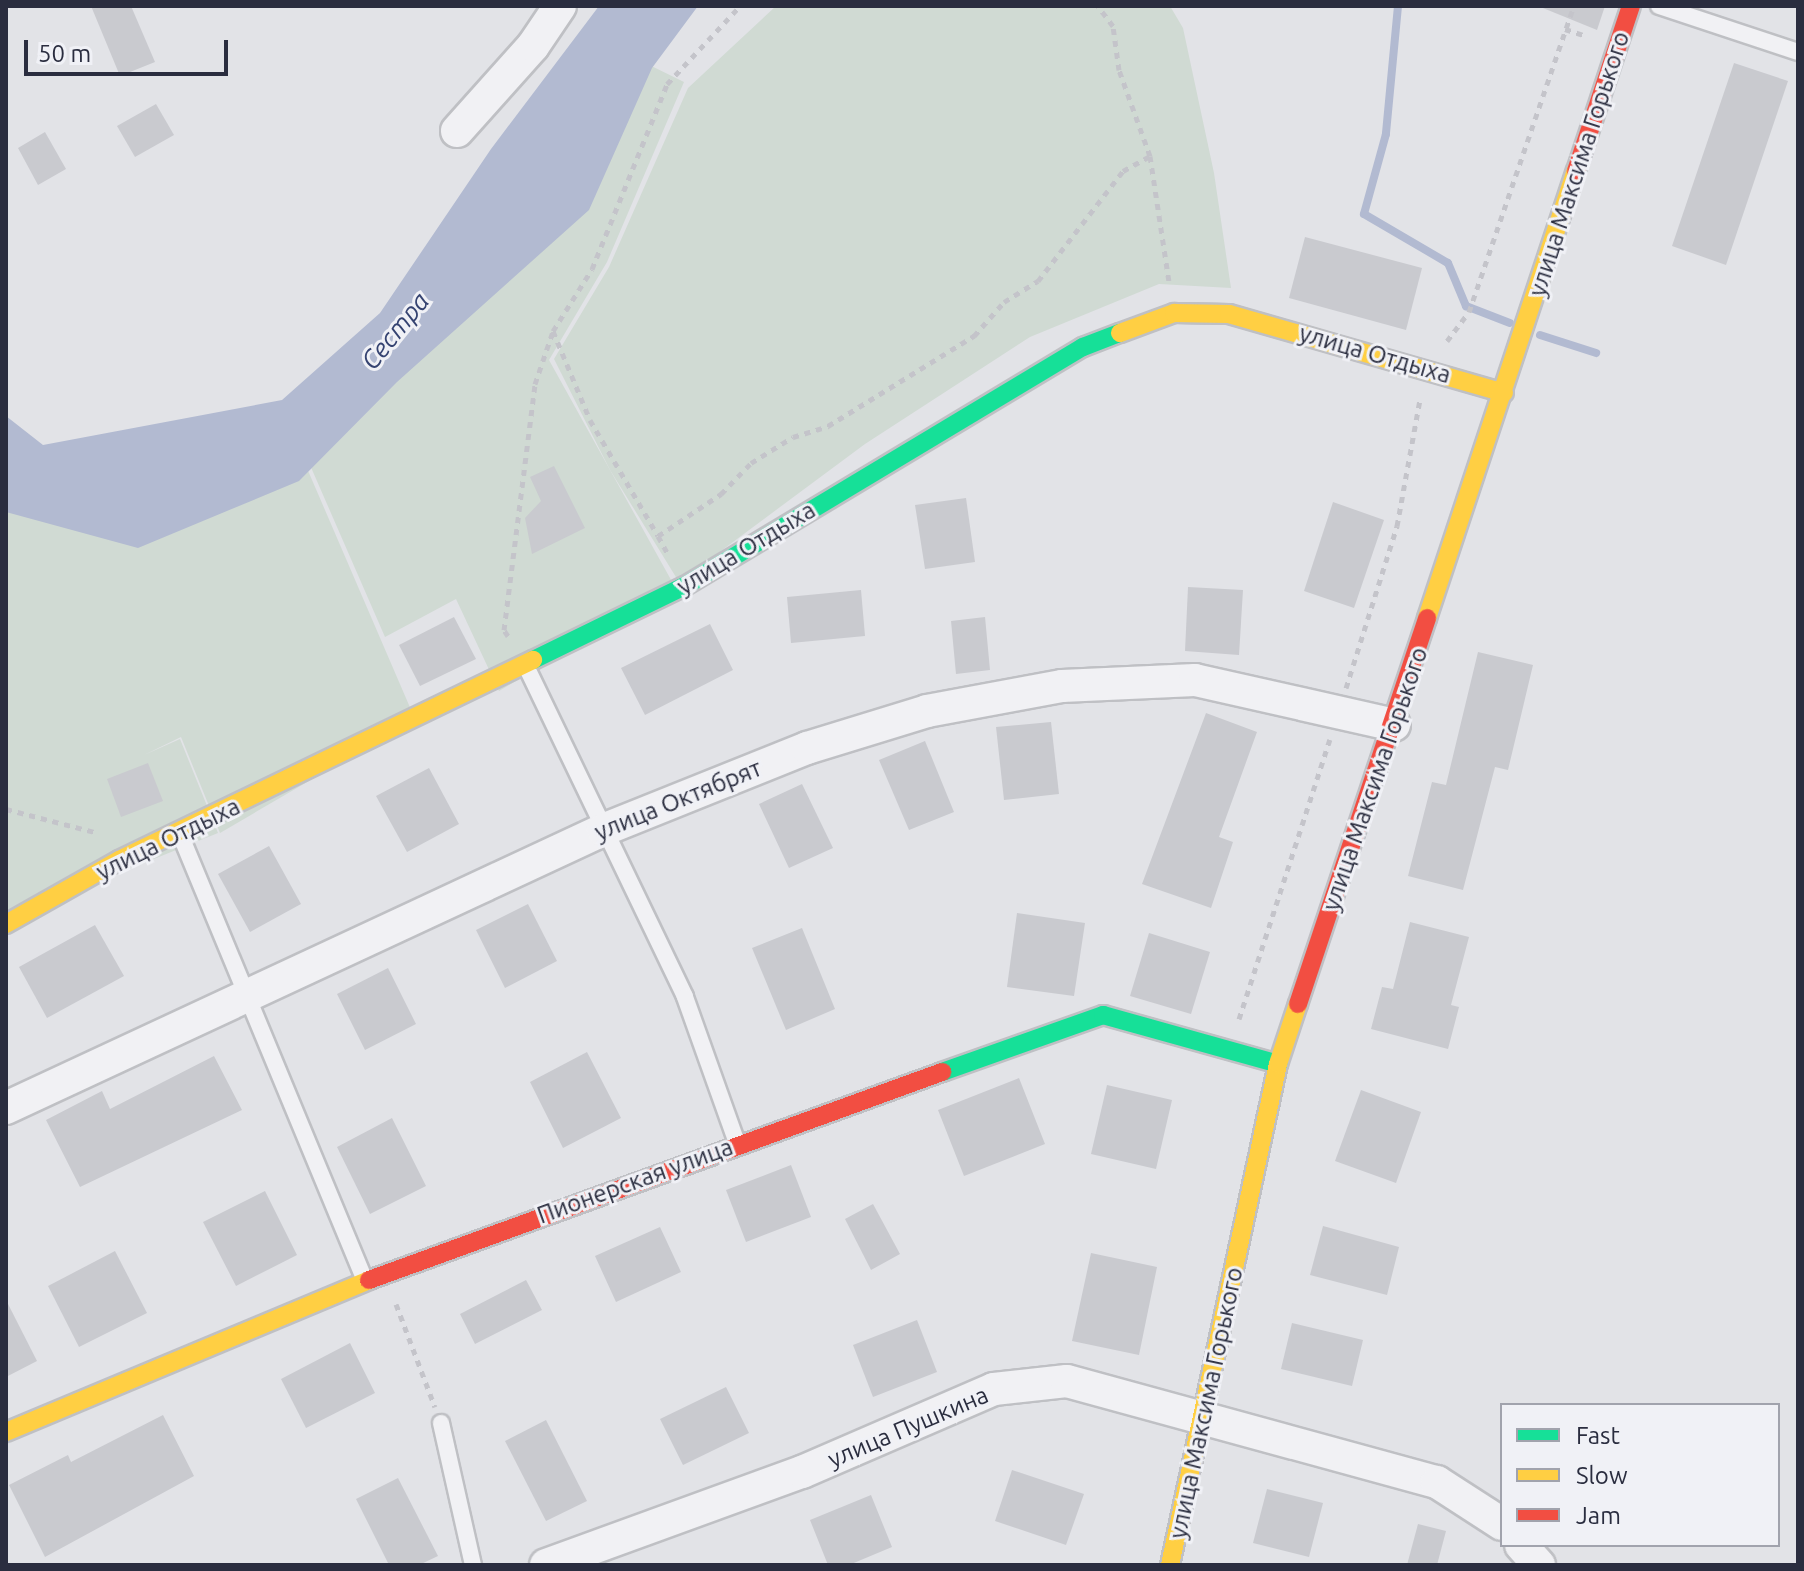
<!DOCTYPE html>
<html>
<head>
<meta charset="utf-8">
<style>
  body { margin:0 }
  #map { position:relative; width:1804px; height:1571px; overflow:hidden; background:#e2e3e7; font-family:Ubuntu,sans-serif }
  div>[style] { position:absolute }
  [style*='--x'] { left:calc(var(--x)*1px); top:calc(var(--y)*1px); width:calc(var(--w)*1px); rotate:calc(var(--a)*1deg) }
  .green>* { inset:0; background:#d0dad3 }
  .water>* { inset:0; background:#b2bad1 }
  .stream>* { height:8px; margin:-4px; padding:0 4px; transform-origin:4px; border-radius:4px; background:#b2bad1 }
  .building>* { inset:0; background:#c9cacf }
  .path>* { height:5px; margin-top:-2.5px; transform-origin:0; background:repeating-linear-gradient(90deg,#c4c4ca 0 6px,transparent 0 12px) }
  .roads { filter:drop-shadow(2px 0 #bfc0c4) drop-shadow(-2px 0 #bfc0c4) drop-shadow(0 2px #bfc0c4) drop-shadow(0 -2px #bfc0c4) }
  .lane>* { height:16px; margin:-8px; padding:0 8px; transform-origin:8px; border-radius:8px; background:#f1f1f4 }
  .street>* { height:32px; margin:-16px; padding:0 16px; transform-origin:16px; border-radius:16px; background:#f1f1f4 }
  .fast>* { height:18px; margin:-9px; padding:0 9px; transform-origin:9px; border-radius:9px; background:#16e098 }
  .slow>* { height:18px; margin:-9px; padding:0 9px; transform-origin:9px; border-radius:9px; background:#ffcf43 }
  .jam>* { height:18px; margin:-9px; padding:0 9px; transform-origin:9px; border-radius:9px; background:#f24e42 }
  span { translate:-50% -50%; white-space:nowrap; text-align:center; line-height:1.15; -webkit-text-stroke:6px #f0f1f6; paint-order:stroke }
  .street-label { font-size:24px; color:#2a2d3f }
  .water-label { font-size:26px; color:#354371; font-style:italic }
  .frame { position:absolute; inset:0; border:8px solid #2a2d3f; pointer-events:none }
  .legend { position:absolute; left:1500px; top:1403px; width:280px; height:144px; box-sizing:border-box; background:#f0f1f6; border:2px solid #a1a3ad; margin:0; padding:10px 14px; list-style:none; font-size:24px; color:#2a2d3f }
  .legend li { display:flex; align-items:center; gap:16px; height:40px }
  .legend b { width:40px; border:2px solid #a1a3ad }
  .scale { position:absolute; left:24px; top:40px; width:204px; height:36px; box-sizing:border-box; border:4px solid #2a2d3f; border-top:0; padding-left:10px; font-size:24px; line-height:28px; white-space:nowrap; color:#2a2d3f; -webkit-text-stroke:6px #f0f1f6; paint-order:stroke }
</style>
</head>
<body>
<div id="map">
  <div class="green">
    <div style="clip-path:polygon(776px 6px,1170px 6px,1183px 28px,1214px 173px,1231px 288px,1159px 284px,1030px 337px,865px 444px,679px 582px,610px 470px,554px 359px,609px 267px,688px 88px)"></div>
    <div style="clip-path:polygon(631px 56px,684px 82px,607px 262px,549px 360px,675px 587px,499px 691px,456px 599px,385px 637px,303px 449px)"></div>
    <div style="clip-path:polygon(300px 452px,415px 719px,220px 833px,181px 737px,144px 755px,180px 739px,218px 833px,6px 919px,6px 503px)"></div>
  </div>
  <div class="water">
    <div style="clip-path:polygon(599px 6px,698px 6px,652px 68px,589px 210px,397px 382px,299px 481px,138px 548px,6px 512px,6px 416px,43px 445px,282px 400px,380px 313px,491px 149px)"></div>
  </div>
  <div class="stream">
    <div style="--x:1398;--y:6;--w:129;--a:95.4"></div>
    <div style="--x:1386;--y:134;--w:83;--a:105.4"></div>
    <div style="--x:1364;--y:214;--w:97;--a:30.3"></div>
    <div style="--x:1448;--y:263;--w:47;--a:67.3"></div>
    <div style="--x:1466;--y:306;--w:47;--a:21.1"></div>
    <div style="--x:1540;--y:335;--w:59;--a:17.8"></div>
  </div>
  <div class="building">
    <div style="clip-path:polygon(91px 6px,131px 6px,155px 62px,120px 76px)"></div>
    <div style="clip-path:polygon(1538px 6px,1605px 6px,1597px 30px)"></div>
    <div style="clip-path:polygon(1734px 63px,1788px 81px,1726px 265px,1672px 246px)"></div>
    <div style="clip-path:polygon(156px 104px,174px 135px,135px 157px,117px 126px)"></div>
    <div style="clip-path:polygon(45px 132px,66px 169px,38px 185px,18px 148px)"></div>
    <div style="clip-path:polygon(1305px 237px,1422px 268px,1406px 330px,1289px 298px)"></div>
    <div style="clip-path:polygon(554px 466px,585px 528px,532px 554px,525px 518px,541px 501px,530px 477px)"></div>
    <div style="clip-path:polygon(966px 498px,975px 562px,925px 569px,915px 505px)"></div>
    <div style="clip-path:polygon(1333px 502px,1384px 520px,1354px 608px,1304px 591px)"></div>
    <div style="clip-path:polygon(1188px 587px,1243px 590px,1239px 655px,1185px 651px)"></div>
    <div style="clip-path:polygon(861px 590px,865px 636px,791px 643px,787px 597px)"></div>
    <div style="clip-path:polygon(454px 617px,476px 659px,420px 686px,399px 645px)"></div>
    <div style="clip-path:polygon(985px 617px,990px 670px,956px 674px,951px 621px)"></div>
    <div style="clip-path:polygon(710px 624px,733px 670px,645px 715px,621px 668px)"></div>
    <div style="clip-path:polygon(1478px 652px,1533px 665px,1508px 770px,1495px 767px,1463px 890px,1408px 876px,1432px 782px,1446px 785px)"></div>
    <div style="clip-path:polygon(1206px 713px,1257px 732px,1219px 837px,1233px 842px,1211px 908px,1142px 884px)"></div>
    <div style="clip-path:polygon(1051px 722px,1059px 794px,1004px 800px,996px 727px)"></div>
    <div style="clip-path:polygon(925px 741px,954px 812px,909px 830px,879px 760px)"></div>
    <div style="clip-path:polygon(148px 763px,163px 801px,121px 817px,107px 779px)"></div>
    <div style="clip-path:polygon(429px 768px,459px 824px,407px 852px,376px 796px)"></div>
    <div style="clip-path:polygon(802px 784px,833px 848px,789px 868px,759px 804px)"></div>
    <div style="clip-path:polygon(269px 846px,301px 904px,250px 932px,218px 874px)"></div>
    <div style="clip-path:polygon(528px 904px,557px 961px,505px 988px,476px 930px)"></div>
    <div style="clip-path:polygon(1017px 913px,1085px 923px,1074px 996px,1007px 987px)"></div>
    <div style="clip-path:polygon(1410px 922px,1469px 937px,1451px 1005px,1459px 1007px,1448px 1049px,1371px 1029px,1382px 987px,1393px 989px)"></div>
    <div style="clip-path:polygon(95px 925px,124px 976px,47px 1018px,19px 967px)"></div>
    <div style="clip-path:polygon(802px 928px,835px 1009px,786px 1030px,752px 948px)"></div>
    <div style="clip-path:polygon(1149px 933px,1210px 952px,1191px 1014px,1130px 996px)"></div>
    <div style="clip-path:polygon(388px 968px,416px 1024px,365px 1050px,337px 994px)"></div>
    <div style="clip-path:polygon(587px 1052px,621px 1118px,563px 1148px,530px 1082px)"></div>
    <div style="clip-path:polygon(214px 1056px,242px 1110px,80px 1187px,46px 1120px,102px 1091px,110px 1109px)"></div>
    <div style="clip-path:polygon(1019px 1078px,1045px 1144px,964px 1176px,938px 1110px)"></div>
    <div style="clip-path:polygon(1107px 1085px,1172px 1100px,1156px 1169px,1091px 1154px)"></div>
    <div style="clip-path:polygon(1361px 1090px,1421px 1112px,1396px 1183px,1335px 1161px)"></div>
    <div style="clip-path:polygon(392px 1118px,426px 1186px,370px 1214px,337px 1147px)"></div>
    <div style="clip-path:polygon(791px 1165px,811px 1217px,746px 1242px,726px 1190px)"></div>
    <div style="clip-path:polygon(265px 1191px,297px 1255px,236px 1286px,203px 1222px)"></div>
    <div style="clip-path:polygon(873px 1204px,900px 1254px,871px 1270px,845px 1219px)"></div>
    <div style="clip-path:polygon(1323px 1226px,1399px 1247px,1387px 1295px,1310px 1275px)"></div>
    <div style="clip-path:polygon(660px 1227px,681px 1272px,616px 1302px,595px 1256px)"></div>
    <div style="clip-path:polygon(115px 1251px,147px 1313px,79px 1347px,48px 1286px)"></div>
    <div style="clip-path:polygon(1091px 1253px,1157px 1267px,1139px 1355px,1072px 1341px)"></div>
    <div style="clip-path:polygon(526px 1280px,542px 1310px,475px 1344px,460px 1314px)"></div>
    <div style="clip-path:polygon(6px 1300px,37px 1361px,6px 1377px)"></div>
    <div style="clip-path:polygon(917px 1320px,937px 1372px,873px 1397px,853px 1345px)"></div>
    <div style="clip-path:polygon(1292px 1323px,1363px 1340px,1352px 1386px,1281px 1369px)"></div>
    <div style="clip-path:polygon(350px 1343px,375px 1393px,306px 1428px,281px 1379px)"></div>
    <div style="clip-path:polygon(726px 1387px,749px 1433px,683px 1465px,660px 1419px)"></div>
    <div style="clip-path:polygon(163px 1415px,194px 1476px,45px 1557px,9px 1485px,68px 1455px,71px 1462px)"></div>
    <div style="clip-path:polygon(546px 1420px,587px 1501px,546px 1521px,505px 1441px)"></div>
    <div style="clip-path:polygon(1012px 1470px,1084px 1494px,1066px 1545px,995px 1521px)"></div>
    <div style="clip-path:polygon(398px 1478px,438px 1556px,419px 1565px,389px 1565px,356px 1499px)"></div>
    <div style="clip-path:polygon(1267px 1489px,1323px 1503px,1309px 1557px,1253px 1543px)"></div>
    <div style="clip-path:polygon(871px 1495px,892px 1547px,849px 1565px,828px 1565px,810px 1520px)"></div>
    <div style="clip-path:polygon(1418px 1524px,1446px 1531px,1437px 1565px,1407px 1565px)"></div>
  </div>
  <div class="path">
    <div style="--x:1565;--y:29;--w:23;--a:18"></div>
    <div style="--x:1150;--y:156;--w:126;--a:81.4"></div>
    <div style="--x:553;--y:331;--w:96;--a:67.4"></div>
    <div style="--x:590;--y:420;--w:134;--a:59.6"></div>
    <div style="--x:658;--y:536;--w:76;--a:-33.7"></div>
    <div style="--x:721;--y:494;--w:43;--a:-45.9"></div>
    <div style="--x:751;--y:463;--w:49;--a:-31.8"></div>
    <div style="--x:793;--y:437;--w:37;--a:-17"></div>
    <div style="--x:828;--y:426;--w:172;--a:-31.7"></div>
    <div style="--x:974;--y:336;--w:45;--a:-48.6"></div>
    <div style="--x:1004;--y:302;--w:40;--a:-32"></div>
    <div style="--x:1038;--y:281;--w:139;--a:-52.3"></div>
    <div style="--x:1123;--y:171;--w:31;--a:-29"></div>
    <div style="--x:1150;--y:156;--w:91;--a:-109.8"></div>
    <div style="--x:1119;--y:70;--w:44;--a:-97.8"></div>
    <div style="--x:1113;--y:26;--w:25;--a:-127"></div>
    <div style="--x:1447;--y:341;--w:36;--a:-53"></div>
    <div style="--x:1469;--y:312;--w:324;--a:-71.1"></div>
    <div style="--x:658;--y:536;--w:23;--a:61"></div>
    <div style="--x:508;--y:636;--w:7;--a:-124"></div>
    <div style="--x:504;--y:630;--w:248;--a:-82.8"></div>
    <div style="--x:535;--y:384;--w:56;--a:-71.2"></div>
    <div style="--x:553;--y:331;--w:73;--a:-57.8"></div>
    <div style="--x:592;--y:269;--w:200;--a:-67.9"></div>
    <div style="--x:667;--y:84;--w:107;--a:-46.9"></div>
    <div style="--x:1346;--y:688;--w:170;--a:-72.5"></div>
    <div style="--x:1397;--y:526;--w:128;--a:-79.7"></div>
    <div style="--x:6;--y:809;--w:95;--a:14.6"></div>
    <div style="--x:1239;--y:1019;--w:294;--a:-72"></div>
    <div style="--x:396;--y:1304;--w:110;--a:69.3"></div>
  </div>
  <div class="roads">
    <div class="lane">
      <div style="--x:1659;--y:6;--w:146;--a:18.3"></div>
      <div style="--x:526;--y:666;--w:367;--a:64.3"></div>
      <div style="--x:685;--y:997;--w:155;--a:70.4"></div>
      <div style="--x:180;--y:834;--w:481;--a:67.5"></div>
      <div style="--x:441;--y:1423;--w:146;--a:77.3"></div>
    </div>
    <div class="street">
      <div style="--x:457;--y:131;--w:114;--a:-48.2"></div>
      <div style="--x:533;--y:46;--w:48;--a:-56"></div>
      <div style="--x:6;--y:1108;--w:659;--a:-24.97"></div>
      <div style="--x:603;--y:830;--w:220;--a:-21.9"></div>
      <div style="--x:807;--y:748;--w:126;--a:-17.1"></div>
      <div style="--x:927;--y:711;--w:137;--a:-10.5"></div>
      <div style="--x:1062;--y:686;--w:133;--a:-2.6"></div>
      <div style="--x:1195;--y:680;--w:204;--a:12.7"></div>
      <div style="--x:1521;--y:1545;--w:27;--a:48"></div>
      <div style="--x:546;--y:1565;--w:272;--a:-20"></div>
      <div style="--x:802;--y:1472;--w:209;--a:-23.4"></div>
      <div style="--x:994;--y:1389;--w:73;--a:-6.3"></div>
      <div style="--x:1067;--y:1381;--w:384;--a:15.3"></div>
      <div style="--x:1437;--y:1482;--w:77;--a:32.9"></div>
    </div>
    <div class="fast">
      <div style="--x:533;--y:660;--w:169;--a:-26"></div>
      <div style="--x:685;--y:586;--w:464;--a:-31"></div>
      <div style="--x:1083;--y:347;--w:40;--a:-21"></div>
      <div style="--x:942;--y:1072;--w:171;--a:-19.5"></div>
      <div style="--x:1103;--y:1015;--w:182;--a:15.6"></div>
    </div>
    <div class="slow">
      <div style="--x:1120;--y:333;--w:58;--a:-20.3"></div>
      <div style="--x:1174;--y:313;--w:55;--a:1"></div>
      <div style="--x:1229;--y:314;--w:286;--a:16"></div>
      <div style="--x:1427;--y:618;--w:471;--a:-71.6"></div>
      <div style="--x:6;--y:924;--w:130;--a:-29.5"></div>
      <div style="--x:119;--y:860;--w:460;--a:-25.8"></div>
      <div style="--x:6;--y:1432;--w:394;--a:-22.7"></div>
      <div style="--x:1170;--y:1565;--w:513;--a:-77.83"></div>
      <div style="--x:1278;--y:1064;--w:63;--a:-71.6"></div>
    </div>
    <div class="jam">
      <div style="--x:1576;--y:171;--w:174;--a:-71.6"></div>
      <div style="--x:1298;--y:1004;--w:407;--a:-71.5"></div>
      <div style="--x:369;--y:1280;--w:610;--a:-19.95"></div>
    </div>
  </div>
  <div class="street-label">
    <span style="left:1579px;top:164px;rotate:-72deg">улица Максима Горького</span>
    <span style="left:1375px;top:354px;rotate:16deg">улица Отдыха</span>
    <span style="left:746px;top:548px;rotate:-31deg">улица Отдыха</span>
    <span style="left:1375px;top:779px;rotate:-71deg">улица Максима Горького</span>
    <span style="left:678px;top:800px;rotate:-22deg">улица Октябрят</span>
    <span style="left:168px;top:839px;rotate:-26deg">улица Отдыха</span>
    <span style="left:635px;top:1181px;rotate:-20deg">Пионерская улица</span>
    <span style="left:1206px;top:1403px;rotate:-78deg">улица Максима Горького</span>
    <span style="left:908px;top:1427px;rotate:-23deg">улица Пушкина</span>
  </div>
  <div class="water-label">
    <span style="left:395px;top:331px;rotate:-51deg">Сестра</span>
  </div>
  <div class="frame"></div>
  <ul class="legend">
  <li><b style="height:10px;background:#16e098"></b>Fast</li>
  <li><b style="height:10px;background:#ffcf43"></b>Slow</li>
  <li><b style="height:10px;background:#f24e42"></b>Jam</li>
  </ul>
  <div class="scale">50 m</div>
</div>
</body>
</html>
